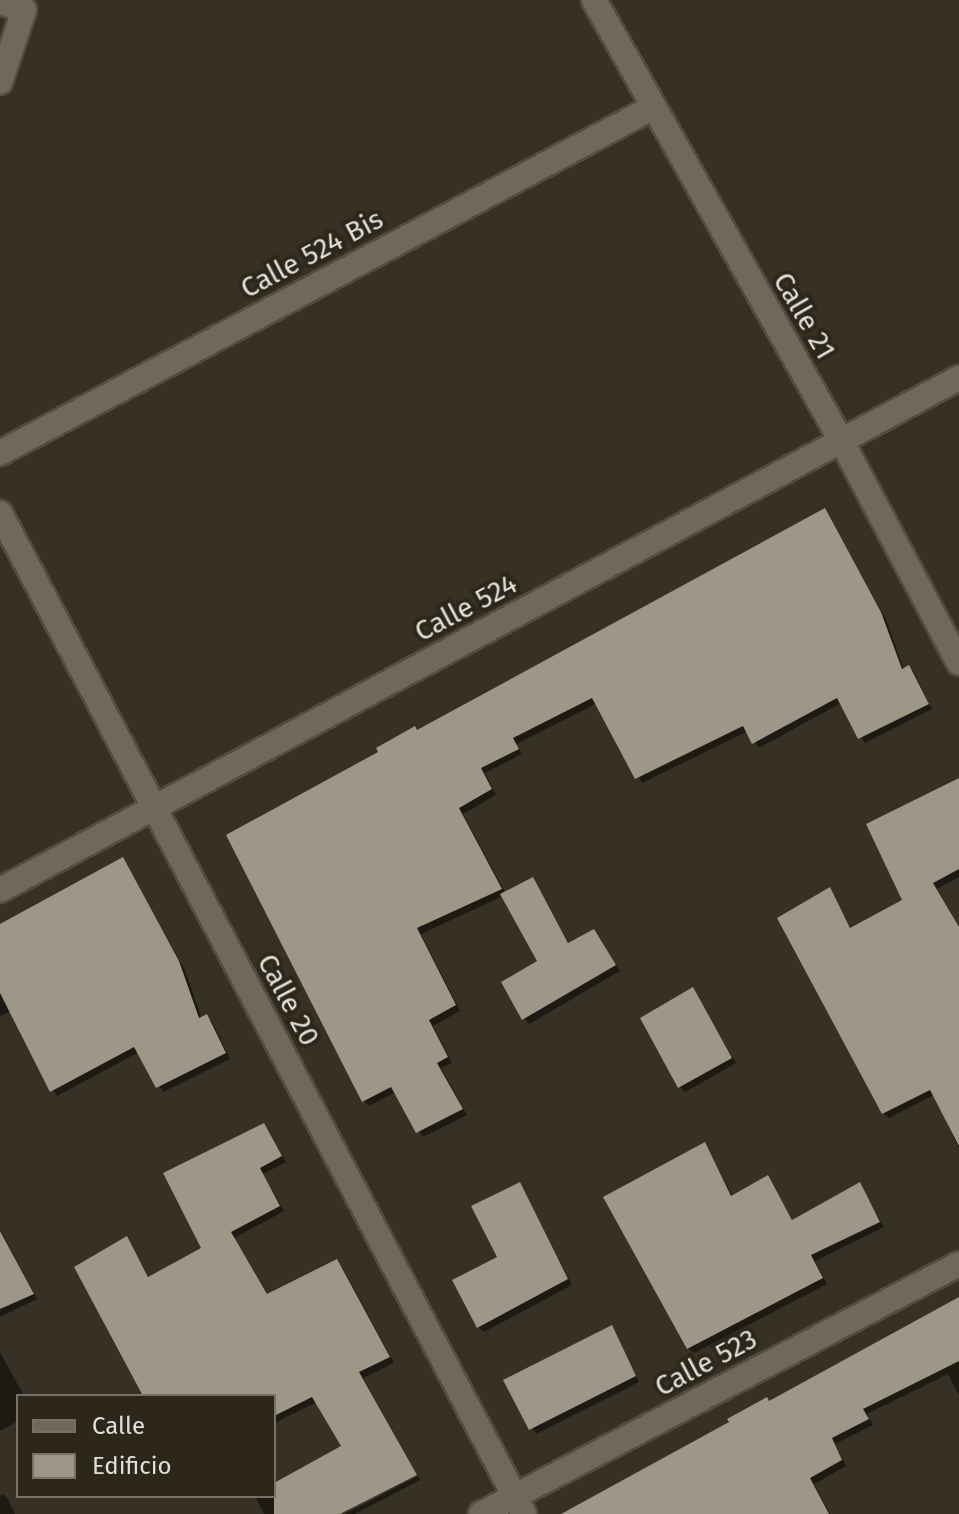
<!DOCTYPE html>
<html>
<head>
<meta charset="utf-8">
<style>
  body { margin:0 }
  #map { position:relative; width:959px; height:1514px; overflow:hidden; background:#373024; font-family:"Fira Sans",sans-serif }
  div>[style] { position:absolute }
  [style*='--x'] { left:calc(var(--x)*1px); top:calc(var(--y)*1px); width:calc(var(--w)*1px); rotate:calc(var(--a)*1deg) }
  .shadow>* { inset:0; background:#0007 }
  .building>* { inset:0; background:#9e9687 }
  .roads { filter:drop-shadow(2px 0 #524c42) drop-shadow(-2px 0 #524c42) drop-shadow(0 2px #524c42) drop-shadow(0 -2px #524c42) }
  .street>* { height:24px; margin:-12px; padding:0 12px; transform-origin:12px; border-radius:12px; background:#70685a }
  span { translate:-50% -50%; white-space:nowrap; text-align:center; line-height:1.15; -webkit-text-stroke:8px #2d261b; paint-order:stroke }
  .street-label { font-size:28px; color:#e3dfd7 }
  .legend { position:absolute; left:16px; top:1394px; width:260px; height:104px; box-sizing:border-box; background:#2d261b; border:2px solid #767066; margin:0; padding:10px 14px; list-style:none; font-size:24px; color:#e3dfd7 }
  .legend li { display:flex; align-items:center; gap:16px; height:40px }
  .legend b { width:40px; border:2px solid #767066 }
</style>
</head>
<body>
<div id="map">
  <div class="shadow">
    <div style="clip-path:polygon(825px 511px,886px 619px,904px 670px,909px 667px,914px 673px,932px 709px,865px 743px,841px 703px,759px 748px,748px 731px,642px 783px,597px 703px,517px 744px,522px 754px,485px 773px,496px 795px,463px 814px,506px 894px,532px 880px,570px 945px,593px 931px,620px 971px,529px 1024px,524px 1018px,539px 962px,503px 896px,421px 934px,460px 1011px,433px 1026px,452px 1063px,441px 1068px,467px 1115px,423px 1137px,396px 1092px,369px 1106px,364px 1101px,418px 732px)"></div>
    <div style="clip-path:polygon(959px 780px,959px 877px,937px 889px,959px 927px,959px 1148px,934px 1095px,889px 1118px,883px 1113px,829px 890px,852px 930px,905px 901px)"></div>
    <div style="clip-path:polygon(122px 859px,185px 970px,202px 1019px,206px 1016px,212px 1021px,230px 1059px,163px 1092px,139px 1052px,57px 1096px,11px 1011px,0 1016px,0 926px)"></div>
    <div style="clip-path:polygon(692px 990px,736px 1063px,685px 1092px,680px 1087px)"></div>
    <div style="clip-path:polygon(263px 1125px,286px 1162px,263px 1174px,284px 1211px,234px 1238px,269px 1296px,337px 1262px,342px 1267px,394px 1363px,363px 1378px,416px 1473px,336px 1514px,264px 1514px,255px 1496px,274px 1496px,274px 1484px,344px 1447px,317px 1402px,274px 1423px,274px 1396px,146px 1396px,127px 1238px,150px 1279px,203px 1249px)"></div>
    <div style="clip-path:polygon(705px 1145px,733px 1197px,768px 1178px,794px 1222px,860px 1185px,884px 1227px,815px 1261px,827px 1284px,694px 1353px,688px 1348px)"></div>
    <div style="clip-path:polygon(519px 1185px,572px 1285px,484px 1332px,478px 1327px)"></div>
    <div style="clip-path:polygon(0 1229px,37px 1299px,0 1317px)"></div>
    <div style="clip-path:polygon(959px 1299px,959px 1395px,948px 1374px,867px 1414px,873px 1425px,835px 1444px,846px 1466px,814px 1484px,830px 1514px,583px 1514px,769px 1403px)"></div>
    <div style="clip-path:polygon(612px 1327px,639px 1382px,536px 1434px,506px 1381px)"></div>
    <div style="clip-path:polygon(0 1352px,24px 1396px,18px 1396px,18px 1421px,0 1431px)"></div>
    <div style="clip-path:polygon(418px 1476px,420px 1480px,355px 1514px,345px 1514px)"></div>
    <div style="clip-path:polygon(3px 1494px,8px 1499px,15px 1514px,0 1514px,0 1496px)"></div>
  </div>
  <div class="building">
    <div style="clip-path:polygon(825px 508px,881px 612px,902px 669px,909px 665px,929px 704px,858px 739px,837px 698px,752px 744px,743px 726px,635px 779px,592px 698px,513px 738px,519px 749px,481px 768px,492px 789px,459px 808px,502px 889px,417px 928px,456px 1005px,429px 1020px,448px 1057px,437px 1063px,463px 1109px,416px 1133px,391px 1087px,362px 1102px,226px 835px,378px 752px,376px 748px,415px 726px,417px 730px)"></div>
    <div style="clip-path:polygon(959px 778px,959px 869px,933px 883px,959px 927px,959px 1146px,930px 1090px,882px 1114px,777px 918px,830px 887px,850px 928px,902px 900px,866px 824px)"></div>
    <div style="clip-path:polygon(123px 857px,179px 961px,199px 1018px,207px 1014px,226px 1053px,156px 1088px,134px 1047px,50px 1092px,0 993px,0 924px)"></div>
    <div style="clip-path:polygon(533px 877px,568px 943px,594px 929px,616px 965px,522px 1020px,501px 982px,537px 961px,500px 894px)"></div>
    <div style="clip-path:polygon(693px 987px,732px 1058px,678px 1088px,640px 1018px)"></div>
    <div style="clip-path:polygon(264px 1123px,282px 1156px,260px 1168px,280px 1206px,231px 1232px,267px 1294px,337px 1259px,390px 1357px,359px 1372px,417px 1475px,340px 1514px,274px 1514px,274px 1483px,341px 1446px,312px 1397px,274px 1416px,274px 1396px,143px 1396px,74px 1267px,127px 1236px,148px 1277px,201px 1248px,163px 1173px)"></div>
    <div style="clip-path:polygon(705px 1142px,731px 1196px,768px 1175px,792px 1220px,860px 1182px,880px 1222px,811px 1255px,823px 1278px,687px 1349px,603px 1197px)"></div>
    <div style="clip-path:polygon(520px 1182px,568px 1279px,477px 1328px,452px 1280px,497px 1257px,471px 1206px)"></div>
    <div style="clip-path:polygon(0 1231px,34px 1294px,0 1309px)"></div>
    <div style="clip-path:polygon(959px 1297px,959px 1361px,863px 1409px,869px 1419px,832px 1438px,842px 1460px,810px 1478px,829px 1514px,561px 1514px,729px 1422px,727px 1419px,767px 1397px,769px 1401px)"></div>
    <div style="clip-path:polygon(612px 1325px,636px 1376px,529px 1430px,503px 1380px)"></div>
  </div>
  <div class="roads">
    <div class="street">
      <div style="--x:594;--y:0;--w:507;--a:60.7"></div>
      <div style="--x:842;--y:442;--w:250;--a:62.1"></div>
      <div style="--x:0;--y:2;--w:25;--a:18"></div>
      <div style="--x:24;--y:10;--w:76;--a:108.4"></div>
      <div style="--x:0;--y:453;--w:738;--a:-27.89"></div>
      <div style="--x:0;--y:513;--w:1130;--a:62.37"></div>
      <div style="--x:0;--y:890;--w:1087;--a:-28.1"></div>
      <div style="--x:481;--y:1514;--w:539;--a:-27.61"></div>
    </div>
  </div>
  <div class="street-label">
    <span style="left:312px;top:254px;rotate:-28deg">Calle 524 Bis</span>
    <span style="left:804px;top:316px;rotate:60deg">Calle 21</span>
    <span style="left:466px;top:608px;rotate:-28deg">Calle 524</span>
    <span style="left:288px;top:1000px;rotate:62deg">Calle 20</span>
    <span style="left:706px;top:1363px;rotate:-28deg">Calle 523</span>
  </div>
  <ul class="legend">
  <li><b style="height:10px;background:#70685a"></b>Calle</li>
  <li><b style="height:22px;background:#9e9687"></b>Edificio</li>
  </ul>
</div>
</body>
</html>
